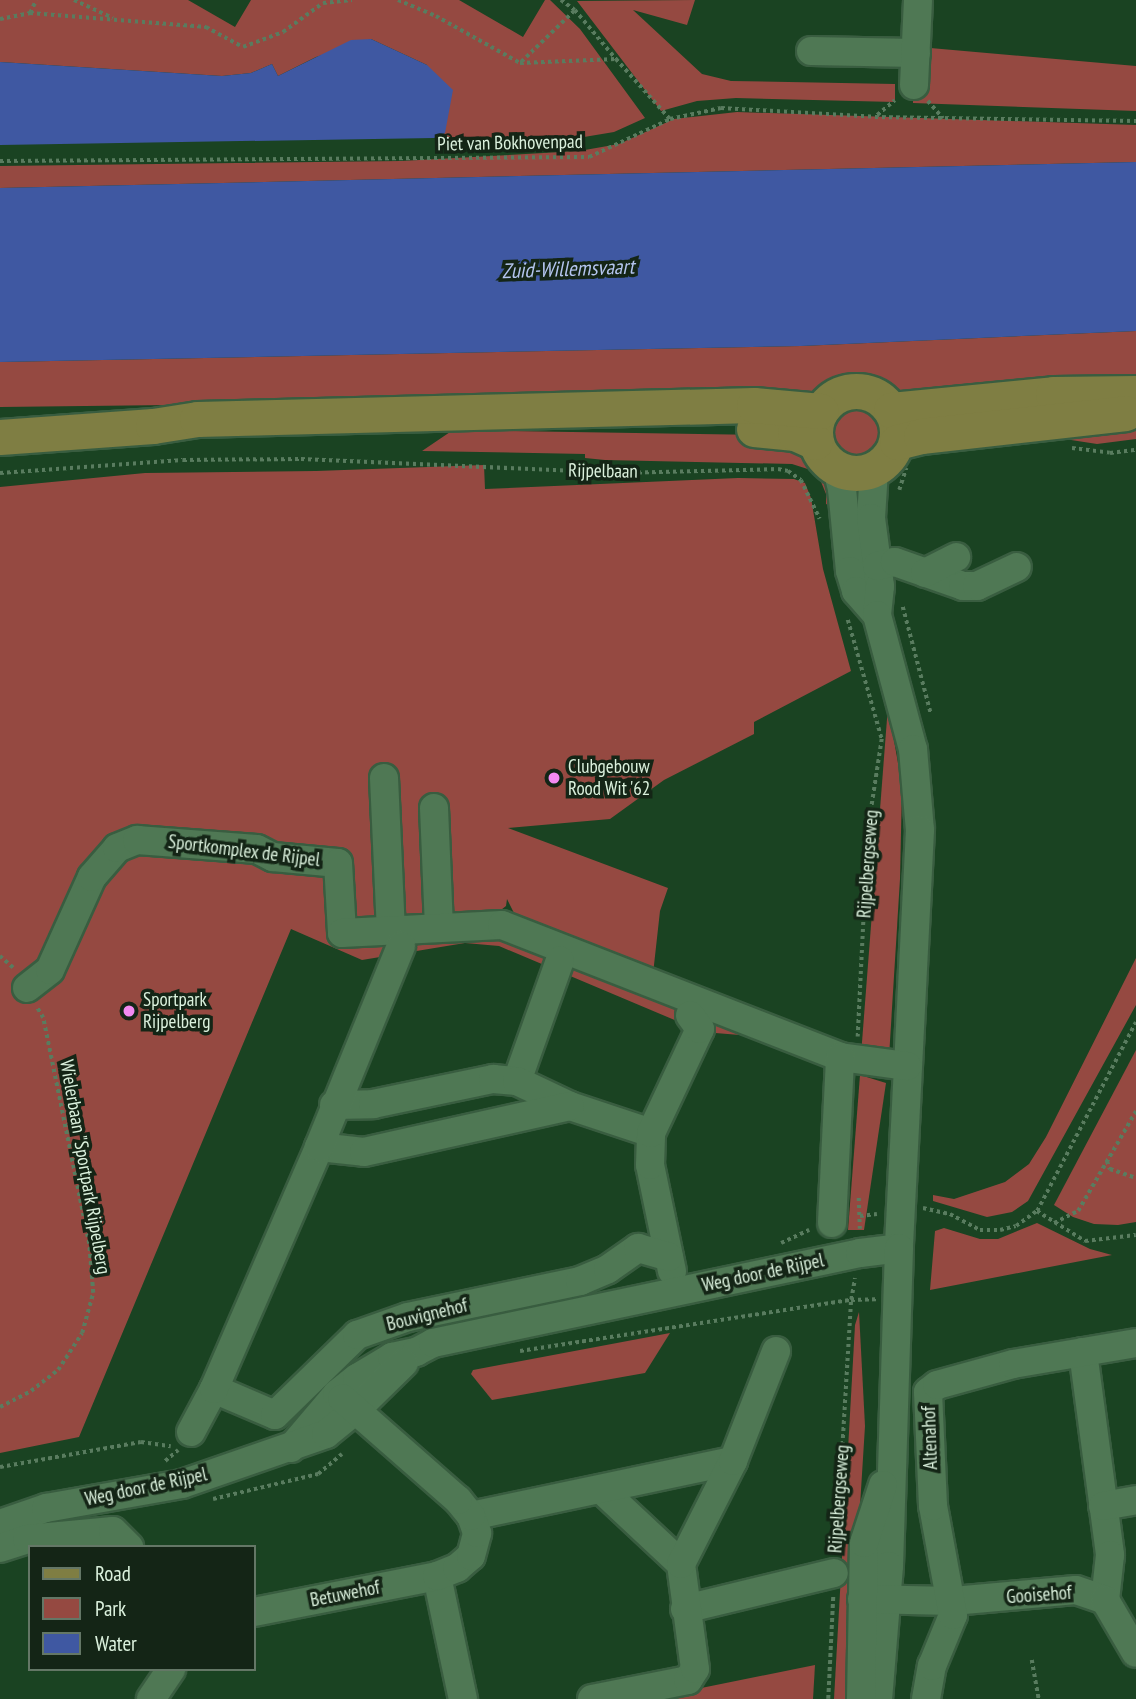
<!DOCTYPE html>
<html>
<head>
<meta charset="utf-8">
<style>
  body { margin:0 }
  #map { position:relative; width:1136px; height:1699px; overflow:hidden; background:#1a4322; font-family:"PT Sans Narrow",sans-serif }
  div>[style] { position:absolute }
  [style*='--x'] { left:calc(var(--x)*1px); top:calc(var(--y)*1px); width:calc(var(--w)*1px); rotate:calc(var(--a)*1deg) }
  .green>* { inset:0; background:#954941 }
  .round { border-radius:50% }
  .water>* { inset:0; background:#3f58a2 }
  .path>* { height:3.5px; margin-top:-1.75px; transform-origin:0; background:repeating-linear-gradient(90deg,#597c5f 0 3.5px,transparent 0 7px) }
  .roads { filter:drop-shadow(2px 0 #395d40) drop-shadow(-2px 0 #395d40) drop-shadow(0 2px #395d40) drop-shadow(0 -2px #395d40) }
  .minor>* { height:28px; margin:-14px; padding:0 14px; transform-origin:14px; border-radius:14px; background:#4f7854 }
  .major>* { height:35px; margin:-17.5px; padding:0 17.5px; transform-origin:17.5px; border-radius:17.5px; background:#7f7e43 }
  .major>.ring { margin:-17.5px; padding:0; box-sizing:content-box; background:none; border:35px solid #7f7e43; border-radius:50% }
  .dots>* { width:19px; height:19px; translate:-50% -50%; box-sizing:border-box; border:4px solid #142516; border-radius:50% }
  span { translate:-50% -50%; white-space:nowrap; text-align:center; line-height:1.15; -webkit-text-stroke:7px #142516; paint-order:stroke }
  .street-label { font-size:19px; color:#dbf1dd }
  .poi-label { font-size:19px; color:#dbf1dd }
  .left { translate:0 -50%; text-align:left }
  .water-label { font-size:21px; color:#b4c5ee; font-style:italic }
  .legend { position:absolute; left:28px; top:1545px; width:228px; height:126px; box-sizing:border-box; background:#142516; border:2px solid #647766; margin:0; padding:9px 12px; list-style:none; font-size:21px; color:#dbf1dd }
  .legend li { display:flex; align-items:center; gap:14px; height:35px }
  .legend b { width:35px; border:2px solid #647766 }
</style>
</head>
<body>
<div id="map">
  <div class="green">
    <div style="clip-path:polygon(0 0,188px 0,235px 27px,251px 0,459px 0,523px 37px,545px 0,550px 0,580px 29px,645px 118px,614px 132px,578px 138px,436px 137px,445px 133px,427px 65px,371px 39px,316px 57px,278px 76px,272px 64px,251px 73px,222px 76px,0 62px)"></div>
    <div style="clip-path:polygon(695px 0,687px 25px,633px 10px,702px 74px,731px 81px,895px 84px,895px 102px,736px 98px,697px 101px,661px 111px,577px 1px)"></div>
    <div style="clip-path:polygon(919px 47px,1136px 66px,1136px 111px,913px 103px,914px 64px)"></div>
    <div style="clip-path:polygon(737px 112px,1136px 125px,1136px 162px,0 188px,0 166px,401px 161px,579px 151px,619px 144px,674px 119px)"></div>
    <div style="clip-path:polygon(1136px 331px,1136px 384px,893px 396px,882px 388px,854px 382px,840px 385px,822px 397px,0 407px,0 362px,801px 346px)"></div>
    <div class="round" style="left:828px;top:402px;width:58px;height:58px"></div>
    <div style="clip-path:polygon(1136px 419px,1136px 439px,1097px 444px,1006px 430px)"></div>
    <div style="clip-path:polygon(453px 430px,763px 435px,815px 456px,830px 472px,838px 509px,826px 504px,826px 494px,817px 472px,792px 464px,605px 460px,585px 458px,585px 454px,422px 451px)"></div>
    <div style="clip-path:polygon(484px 465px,485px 489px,738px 478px,794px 479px,805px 483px,811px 498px,823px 569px,851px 671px,754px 722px,754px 734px,664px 780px,610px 819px,508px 828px,668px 888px,660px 911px,653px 974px,515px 915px,507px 899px,506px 906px,497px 913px,752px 1036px,703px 1032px,499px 946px,465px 943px,362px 960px,291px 929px,79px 1437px,0 1453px,0 487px,145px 473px,316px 471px)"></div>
    <div style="clip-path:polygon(888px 706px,902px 786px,900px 879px,889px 1057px,861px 1055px)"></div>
    <div style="clip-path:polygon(1136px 958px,1136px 1005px,1028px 1201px,1012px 1212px,987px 1217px,933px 1201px,933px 1195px,954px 1199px,1005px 1182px,1029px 1164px,1046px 1137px)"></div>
    <div style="clip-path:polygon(1136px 1050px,1136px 1222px,1118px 1225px,1094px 1224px,1073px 1217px,1054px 1205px)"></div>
    <div style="clip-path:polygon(860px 1075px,886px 1083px,864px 1230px,848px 1230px)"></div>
    <div style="clip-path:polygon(1037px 1223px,1090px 1249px,1112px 1255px,930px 1290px,935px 1231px,944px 1228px,980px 1239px,998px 1239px)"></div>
    <div style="clip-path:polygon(859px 1312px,865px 1426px,848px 1699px,834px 1699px,855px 1325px)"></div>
    <div style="clip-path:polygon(670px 1333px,645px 1373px,492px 1400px,471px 1374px,473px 1370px)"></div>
    <div style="clip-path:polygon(815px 1665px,813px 1699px,647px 1699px)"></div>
  </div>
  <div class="water">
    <div style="clip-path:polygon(371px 39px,427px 65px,453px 90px,445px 133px,434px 138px,0 145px,0 62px,222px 76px,251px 73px,272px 64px,278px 76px,351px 40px)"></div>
    <div style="clip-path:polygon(1136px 162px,1136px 331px,801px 346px,0 362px,0 188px)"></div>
  </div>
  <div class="path">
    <div style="--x:74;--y:0;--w:43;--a:24.8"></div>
    <div style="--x:398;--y:0;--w:41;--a:22.8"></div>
    <div style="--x:436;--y:16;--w:96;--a:29.2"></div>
    <div style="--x:520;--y:63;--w:96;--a:-2.4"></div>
    <div style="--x:616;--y:59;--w:81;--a:48"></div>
    <div style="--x:561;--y:0;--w:17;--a:36"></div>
    <div style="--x:575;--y:10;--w:64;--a:50.1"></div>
    <div style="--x:30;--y:13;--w:14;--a:-65"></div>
    <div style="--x:0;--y:19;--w:31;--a:-11"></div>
    <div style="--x:30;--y:13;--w:177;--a:4.5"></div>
    <div style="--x:206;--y:27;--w:42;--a:28.4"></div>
    <div style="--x:243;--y:47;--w:43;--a:-20.6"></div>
    <div style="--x:283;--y:32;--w:49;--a:-35.9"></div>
    <div style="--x:323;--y:3;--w:29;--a:-6"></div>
    <div style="--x:521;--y:62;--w:75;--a:-43.9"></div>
    <div style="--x:928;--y:101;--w:23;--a:49"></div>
    <div style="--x:877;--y:115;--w:23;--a:-40"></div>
    <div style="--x:0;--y:161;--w:589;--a:-0.39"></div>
    <div style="--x:589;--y:157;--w:89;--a:-25.1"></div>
    <div style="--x:670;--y:119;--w:52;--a:-12.2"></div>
    <div style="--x:721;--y:108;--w:154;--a:3.3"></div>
    <div style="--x:875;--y:117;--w:261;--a:0.9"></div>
    <div style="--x:1072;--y:448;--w:38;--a:7"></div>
    <div style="--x:1110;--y:453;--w:26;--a:-7"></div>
    <div style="--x:0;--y:473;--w:183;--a:-4.1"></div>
    <div style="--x:183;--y:460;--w:118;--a:-0.5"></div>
    <div style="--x:301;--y:459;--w:316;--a:2.5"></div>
    <div style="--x:617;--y:473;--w:161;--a:-1.4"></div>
    <div style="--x:778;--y:469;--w:10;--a:11"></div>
    <div style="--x:788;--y:471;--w:16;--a:35"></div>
    <div style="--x:801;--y:480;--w:43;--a:64"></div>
    <div style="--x:899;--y:490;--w:23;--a:-72"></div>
    <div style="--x:903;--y:607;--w:111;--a:75.3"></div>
    <div style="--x:848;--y:620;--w:124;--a:74.1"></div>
    <div style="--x:882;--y:739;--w:93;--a:98.7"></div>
    <div style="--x:868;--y:831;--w:206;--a:92.8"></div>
    <div style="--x:0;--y:956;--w:18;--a:41"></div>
    <div style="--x:1107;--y:1161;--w:9;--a:69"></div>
    <div style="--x:1110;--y:1169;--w:28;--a:19"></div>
    <div style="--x:859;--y:1198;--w:31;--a:88"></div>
    <div style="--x:923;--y:1208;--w:28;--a:13"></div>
    <div style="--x:950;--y:1214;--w:34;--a:28"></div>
    <div style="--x:980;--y:1230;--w:20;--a:0"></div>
    <div style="--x:1000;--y:1230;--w:16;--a:-14"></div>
    <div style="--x:1016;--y:1226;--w:26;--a:-36"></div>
    <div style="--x:1037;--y:1211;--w:213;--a:-62.4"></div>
    <div style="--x:1037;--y:1211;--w:57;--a:32"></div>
    <div style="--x:1085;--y:1241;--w:51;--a:-6.7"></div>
    <div style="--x:860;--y:1216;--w:17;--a:-7"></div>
    <div style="--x:1054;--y:1223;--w:27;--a:-27"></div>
    <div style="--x:1078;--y:1211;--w:116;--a:-59.9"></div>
    <div style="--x:781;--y:1243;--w:31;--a:-25"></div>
    <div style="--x:520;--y:1351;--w:335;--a:-8.8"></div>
    <div style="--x:851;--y:1300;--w:25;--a:-2"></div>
    <div style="--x:0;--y:1407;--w:35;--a:-27"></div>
    <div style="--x:31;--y:1391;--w:34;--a:-38"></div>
    <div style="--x:58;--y:1370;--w:44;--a:-57"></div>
    <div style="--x:82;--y:1333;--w:41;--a:-74.6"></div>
    <div style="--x:93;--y:1293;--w:49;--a:-94.7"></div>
    <div style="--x:89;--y:1244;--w:231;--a:-101.5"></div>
    <div style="--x:43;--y:1018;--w:12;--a:-121"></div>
    <div style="--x:165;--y:1461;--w:17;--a:-40"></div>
    <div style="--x:0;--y:1467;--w:143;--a:-10.1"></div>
    <div style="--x:141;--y:1442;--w:30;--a:8"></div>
    <div style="--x:213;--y:1499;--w:108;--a:-13.4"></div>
    <div style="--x:318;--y:1474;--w:31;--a:-40"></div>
    <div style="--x:836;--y:1550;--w:250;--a:-86.6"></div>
    <div style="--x:851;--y:1300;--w:22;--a:-80"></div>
    <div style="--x:1032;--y:1660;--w:40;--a:80"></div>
    <div style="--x:828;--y:1699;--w:103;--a:-87.2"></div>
  </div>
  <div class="roads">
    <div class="minor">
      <div style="--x:811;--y:51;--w:105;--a:1.1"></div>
      <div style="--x:914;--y:85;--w:85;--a:-87.3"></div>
      <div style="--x:837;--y:469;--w:21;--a:76"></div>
      <div style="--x:842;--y:489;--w:82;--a:84.4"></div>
      <div style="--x:850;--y:571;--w:21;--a:73"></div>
      <div style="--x:856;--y:591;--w:32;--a:49"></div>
      <div style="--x:874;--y:470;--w:48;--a:93.6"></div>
      <div style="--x:871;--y:518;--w:69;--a:82.5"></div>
      <div style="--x:880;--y:586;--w:29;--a:96"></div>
      <div style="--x:877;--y:615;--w:139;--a:75"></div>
      <div style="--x:913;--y:749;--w:81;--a:85.1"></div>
      <div style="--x:920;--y:830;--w:419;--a:92.9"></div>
      <div style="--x:877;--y:566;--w:18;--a:-13"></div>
      <div style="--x:895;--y:562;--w:72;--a:19.4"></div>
      <div style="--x:963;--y:586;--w:14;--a:0"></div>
      <div style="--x:977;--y:586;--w:44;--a:-25.4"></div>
      <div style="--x:925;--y:573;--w:35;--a:-27"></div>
      <div style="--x:384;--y:778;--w:153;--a:87.4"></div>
      <div style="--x:434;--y:808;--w:120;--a:87.6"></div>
      <div style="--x:27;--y:988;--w:29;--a:-38"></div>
      <div style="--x:50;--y:970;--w:102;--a:-65.7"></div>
      <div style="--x:92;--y:877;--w:38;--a:-49"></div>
      <div style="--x:117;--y:848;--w:22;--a:-22"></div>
      <div style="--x:137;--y:840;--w:120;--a:4.3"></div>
      <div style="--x:257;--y:849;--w:18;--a:27"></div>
      <div style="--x:273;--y:857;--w:65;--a:5.3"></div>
      <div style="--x:338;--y:863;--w:70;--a:86.7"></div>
      <div style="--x:342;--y:933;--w:160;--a:-2.9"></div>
      <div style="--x:502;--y:925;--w:363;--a:21.3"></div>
      <div style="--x:840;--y:1057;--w:68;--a:7.7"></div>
      <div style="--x:517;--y:1081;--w:128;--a:-70.4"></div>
      <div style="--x:334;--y:1105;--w:39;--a:-1"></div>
      <div style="--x:373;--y:1104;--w:123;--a:-11.8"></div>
      <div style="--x:493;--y:1079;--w:24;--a:5"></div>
      <div style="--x:517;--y:1081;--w:59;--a:25.3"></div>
      <div style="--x:570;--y:1106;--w:85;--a:18.4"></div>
      <div style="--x:319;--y:1147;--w:45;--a:6.3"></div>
      <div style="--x:364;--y:1152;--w:211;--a:-12.6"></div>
      <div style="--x:832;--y:1223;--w:166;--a:-87.2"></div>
      <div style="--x:672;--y:1271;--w:108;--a:-101.7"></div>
      <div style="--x:650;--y:1165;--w:32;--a:-88"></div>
      <div style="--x:651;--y:1133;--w:115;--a:-64.8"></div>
      <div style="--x:700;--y:1029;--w:17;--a:-126"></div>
      <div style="--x:1083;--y:1352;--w:205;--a:82.4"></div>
      <div style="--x:1110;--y:1555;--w:45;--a:96.3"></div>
      <div style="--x:214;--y:1389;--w:66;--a:23.1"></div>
      <div style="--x:275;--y:1415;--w:115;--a:-44.3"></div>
      <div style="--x:357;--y:1335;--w:54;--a:-19.4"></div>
      <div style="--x:408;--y:1317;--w:176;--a:-11.8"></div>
      <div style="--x:580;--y:1281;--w:30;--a:-23"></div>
      <div style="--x:608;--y:1269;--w:37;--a:-35"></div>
      <div style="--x:638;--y:1248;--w:32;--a:16"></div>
      <div style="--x:191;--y:1432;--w:49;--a:-61.9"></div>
      <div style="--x:214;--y:1389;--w:264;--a:-66.5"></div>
      <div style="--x:319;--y:1147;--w:217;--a:-67.8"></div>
      <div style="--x:291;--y:1448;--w:71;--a:-49.6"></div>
      <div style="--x:337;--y:1394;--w:26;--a:-39"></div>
      <div style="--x:357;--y:1378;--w:41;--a:-31"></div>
      <div style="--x:392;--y:1357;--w:25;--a:-12"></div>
      <div style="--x:416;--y:1352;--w:19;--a:-28"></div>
      <div style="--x:433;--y:1343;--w:436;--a:-11.9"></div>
      <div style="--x:860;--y:1253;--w:39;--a:-7"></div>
      <div style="--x:899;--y:1248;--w:318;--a:91.8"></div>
      <div style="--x:889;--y:1566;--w:133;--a:94.7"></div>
      <div style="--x:602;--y:1490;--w:108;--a:43.1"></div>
      <div style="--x:1103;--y:1506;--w:34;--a:-10"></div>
      <div style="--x:471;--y:1516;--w:268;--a:-11.9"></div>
      <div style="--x:0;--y:1524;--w:49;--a:-19.2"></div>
      <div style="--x:46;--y:1508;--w:138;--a:-10"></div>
      <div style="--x:182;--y:1484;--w:152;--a:-19.1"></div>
      <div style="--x:326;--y:1434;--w:38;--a:-39"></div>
      <div style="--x:356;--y:1410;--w:67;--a:-44.4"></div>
      <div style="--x:0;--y:1548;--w:28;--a:-18"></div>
      <div style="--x:27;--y:1539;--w:86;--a:-5.3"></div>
      <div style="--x:113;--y:1531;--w:23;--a:45"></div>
      <div style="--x:437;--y:1576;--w:126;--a:78.1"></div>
      <div style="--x:862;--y:1599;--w:91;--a:1.3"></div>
      <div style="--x:953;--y:1601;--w:123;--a:-5.1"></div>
      <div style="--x:1076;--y:1590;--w:31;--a:19"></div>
      <div style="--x:1105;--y:1600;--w:61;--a:59.7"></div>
      <div style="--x:685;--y:1609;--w:153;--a:-13.6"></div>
      <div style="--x:254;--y:1612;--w:187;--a:-11.1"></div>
      <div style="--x:437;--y:1576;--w:22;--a:-22"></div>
      <div style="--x:457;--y:1568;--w:18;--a:-41"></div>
      <div style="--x:471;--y:1556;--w:24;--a:-75"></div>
      <div style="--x:477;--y:1533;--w:18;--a:-109"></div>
      <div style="--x:471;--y:1516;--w:21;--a:-129"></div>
      <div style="--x:458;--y:1500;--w:154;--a:-138.7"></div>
      <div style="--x:151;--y:1699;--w:36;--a:-56"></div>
      <div style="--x:592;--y:1699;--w:98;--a:-11.2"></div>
      <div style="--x:688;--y:1680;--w:13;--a:-58"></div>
      <div style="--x:695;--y:1669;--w:106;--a:-97.6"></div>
      <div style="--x:681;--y:1564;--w:115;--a:-63.2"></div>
      <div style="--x:733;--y:1461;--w:118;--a:-68.6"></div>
      <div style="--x:861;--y:1699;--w:156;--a:-88.9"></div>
      <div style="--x:864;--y:1543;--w:61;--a:-71.9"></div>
      <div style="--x:926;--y:1699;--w:34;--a:-80"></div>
      <div style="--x:932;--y:1666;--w:55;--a:-67.6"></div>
      <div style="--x:953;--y:1615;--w:111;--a:-100.4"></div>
      <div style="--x:933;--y:1506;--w:114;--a:-92.5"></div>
      <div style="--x:928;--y:1392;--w:11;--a:-38"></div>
      <div style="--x:937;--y:1385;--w:79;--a:-15.4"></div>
      <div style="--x:1013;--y:1364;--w:125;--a:-9.7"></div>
    </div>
    <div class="major">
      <div class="ring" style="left:815px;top:391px;width:47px;height:47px"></div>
      <div style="--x:891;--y:410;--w:163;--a:-5.6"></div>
      <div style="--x:1053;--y:394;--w:83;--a:-0.7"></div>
      <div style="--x:754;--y:429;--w:41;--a:5.6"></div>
      <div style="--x:795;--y:433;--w:22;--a:24"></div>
      <div style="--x:0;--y:437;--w:153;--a:-4.1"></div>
      <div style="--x:153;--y:426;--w:45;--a:-9"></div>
      <div style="--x:197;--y:419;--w:557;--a:-1.44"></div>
      <div style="--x:754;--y:405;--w:67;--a:5.1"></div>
      <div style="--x:897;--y:442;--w:25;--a:-14"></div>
      <div style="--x:921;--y:436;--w:206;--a:-6.4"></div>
    </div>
  </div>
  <div class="dots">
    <div style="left:554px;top:778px;background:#f38af1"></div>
    <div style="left:129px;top:1011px;background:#f38af1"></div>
  </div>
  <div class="street-label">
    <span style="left:510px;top:143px;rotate:-1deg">Piet van Bokhovenpad</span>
    <span style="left:603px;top:471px;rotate:1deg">Rijpelbaan</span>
    <span style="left:244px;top:851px;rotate:7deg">Sportkomplex de Rijpel</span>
    <span style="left:868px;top:864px;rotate:-86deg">Rijpelbergseweg</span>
    <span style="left:85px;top:1167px;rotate:80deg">Wielerbaan "Sportpark Rijpelberg</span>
    <span style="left:763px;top:1273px;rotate:-12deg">Weg door de Rijpel</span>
    <span style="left:427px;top:1315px;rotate:-14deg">Bouvignehof</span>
    <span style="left:930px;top:1438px;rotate:-92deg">Altenahof</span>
    <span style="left:146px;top:1487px;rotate:-12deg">Weg door de Rijpel</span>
    <span style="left:839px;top:1499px;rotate:-86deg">Rijpelbergseweg</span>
    <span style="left:345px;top:1594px;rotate:-11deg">Betuwehof</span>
    <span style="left:1039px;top:1595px;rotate:-4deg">Gooisehof</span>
  </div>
  <div class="poi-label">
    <span class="left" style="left:568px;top:778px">Clubgebouw<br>Rood Wit '62</span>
    <span class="left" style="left:143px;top:1011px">Sportpark<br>Rijpelberg</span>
  </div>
  <div class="water-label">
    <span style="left:568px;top:269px;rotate:-2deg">Zuid-Willemsvaart</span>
  </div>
  <ul class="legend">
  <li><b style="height:9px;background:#7f7e43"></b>Road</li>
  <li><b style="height:19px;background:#954941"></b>Park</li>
  <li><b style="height:19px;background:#3f58a2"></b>Water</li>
  </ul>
</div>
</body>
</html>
